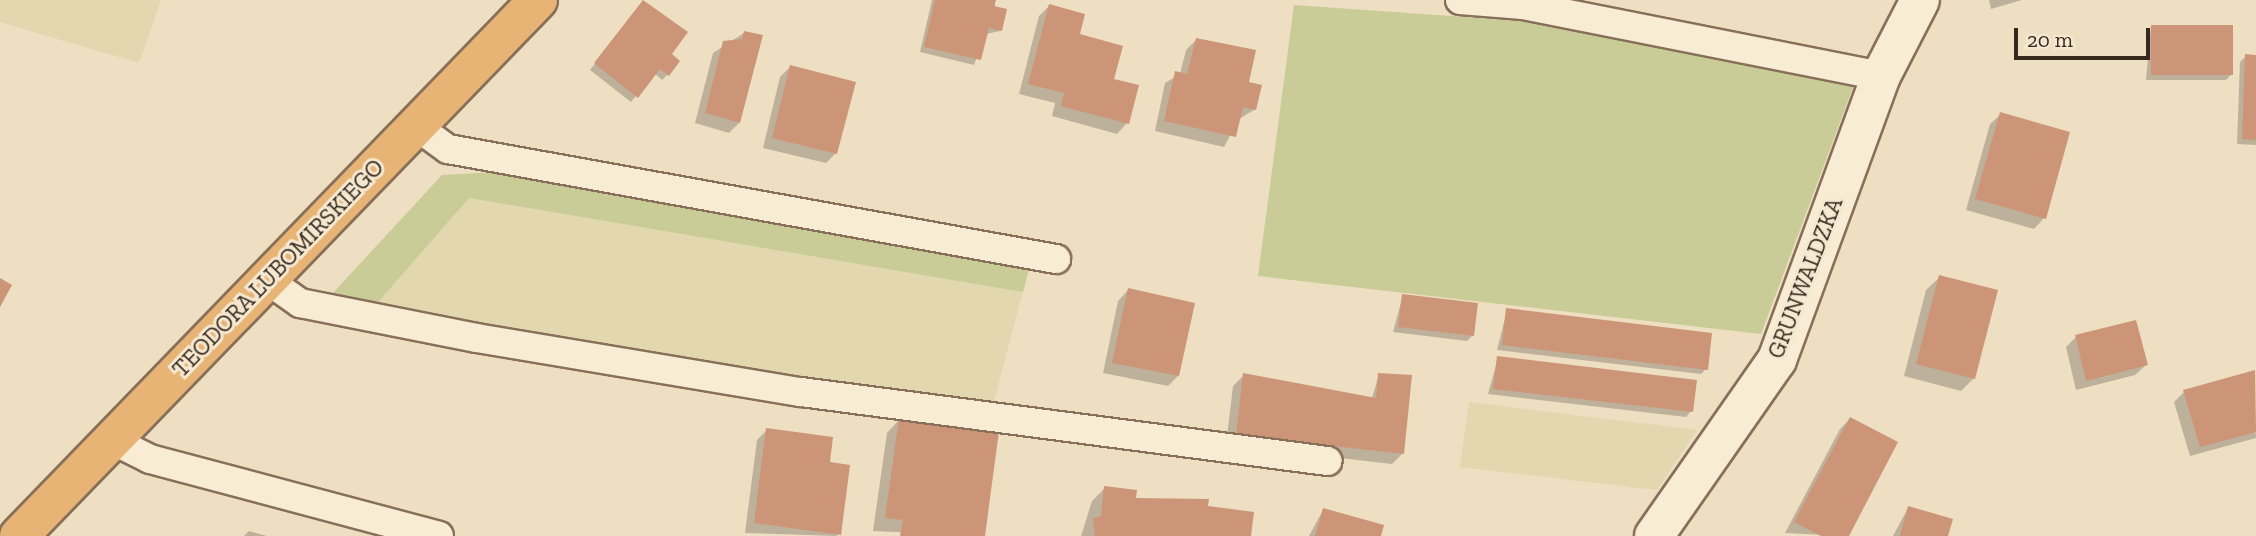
<!DOCTYPE html>
<html>
<head>
<meta charset="utf-8">
<style>
  body { margin:0 }
  #map { position:relative; width:2256px; height:536px; overflow:hidden; background:#eedec2; font-family:"Zilla Slab",serif }
  div>[style] { position:absolute }
  [style*='--x'] { left:calc(var(--x)*1px); top:calc(var(--y)*1px); width:calc(var(--w)*1px); rotate:calc(var(--a)*1deg) }
  .farmland>* { inset:0; background:#e3d7af }
  .green>* { inset:0; background:#c9cc96 }
  .shadow>* { inset:0; background:#0003 }
  .building>* { inset:0; background:#cc9578 }
  .roads { filter:drop-shadow(2px 0 #876f59) drop-shadow(-2px 0 #876f59) drop-shadow(0 2px #876f59) drop-shadow(0 -2px #876f59) }
  .service>* { height:28px; margin:-14px; padding:0 14px; transform-origin:14px; border-radius:14px; background:#f9ecd5 }
  .minor>* { height:38px; margin:-19px; padding:0 19px; transform-origin:19px; border-radius:19px; background:#f9ecd5 }
  .trunk>* { height:38px; margin:-19px; padding:0 19px; transform-origin:19px; border-radius:19px; background:#e7b476 }
  span { translate:-50% -50%; white-space:nowrap; text-align:center; line-height:1.15; -webkit-text-stroke:6px #f5e8d1; paint-order:stroke }
  .street-label { font-size:23px; color:#37281d }
  .scale { position:absolute; left:2014px; top:28px; width:136px; height:32px; box-sizing:border-box; border:4px solid #37281d; border-top:0; padding-left:9px; font-size:21px; line-height:24px; white-space:nowrap; color:#37281d; -webkit-text-stroke:5px #f5e8d1; paint-order:stroke }
</style>
</head>
<body>
<div id="map">
  <div class="farmland">
    <div style="clip-path:polygon(0 0,161px 0,139px 63px,0 22px)"></div>
    <div style="clip-path:polygon(469px 198px,1023px 292px,992px 408px,373px 308px)"></div>
    <div style="clip-path:polygon(1469px 402px,1697px 430px,1657px 490px,1460px 467px)"></div>
  </div>
  <div class="green">
    <div style="clip-path:polygon(1294px 5px,1535px 22px,1855px 82px,1761px 334px,1258px 276px)"></div>
    <div style="clip-path:polygon(497px 172px,1030px 266px,1023px 292px,469px 198px,373px 308px,350px 308px,332px 294px,442px 175px)"></div>
  </div>
  <div class="shadow">
    <div style="clip-path:polygon(932px 0,994px 0,1000px 31px,986px 34px,974px 65px,920px 52px)"></div>
    <div style="clip-path:polygon(1989px 0,2022px 0,1991px 9px)"></div>
    <div style="clip-path:polygon(639px 6px,669px 55px,668px 74px,662px 80px,654px 73px,631px 102px,590px 70px)"></div>
    <div style="clip-path:polygon(1049px 6px,1112px 80px,1127px 123px,1117px 134px,1052px 116px,1055px 103px,1019px 94px,1039px 16px)"></div>
    <div style="clip-path:polygon(2151px 26px,2232px 74px,2226px 80px,2146px 80px)"></div>
    <div style="clip-path:polygon(744px 33px,739px 123px,729px 133px,695px 123px,713px 53px)"></div>
    <div style="clip-path:polygon(1197px 39px,1247px 83px,1260px 86px,1254px 110px,1239px 119px,1224px 147px,1155px 131px,1165px 83px,1180px 74px,1186px 50px)"></div>
    <div style="clip-path:polygon(2246px 56px,2256px 57px,2256px 145px,2237px 144px,2240px 62px)"></div>
    <div style="clip-path:polygon(790px 67px,836px 153px,826px 163px,763px 148px,780px 77px)"></div>
    <div style="clip-path:polygon(2001px 114px,2044px 218px,2034px 229px,1966px 210px,1990px 124px)"></div>
    <div style="clip-path:polygon(1940px 277px,1974px 378px,1961px 391px,1904px 376px,1926px 290px)"></div>
    <div style="clip-path:polygon(1128px 290px,1178px 376px,1168px 386px,1103px 373px,1118px 301px)"></div>
    <div style="clip-path:polygon(1403px 295px,1473px 335px,1467px 341px,1393px 332px)"></div>
    <div style="clip-path:polygon(1507px 310px,1706px 369px,1701px 374px,1497px 350px)"></div>
    <div style="clip-path:polygon(2076px 337px,2146px 365px,2135px 375px,2076px 390px,2066px 347px)"></div>
    <div style="clip-path:polygon(1498px 358px,1691px 411px,1686px 417px,1488px 394px)"></div>
    <div style="clip-path:polygon(2253px 373px,2256px 438px,2190px 456px,2174px 402px,2184px 392px)"></div>
    <div style="clip-path:polygon(1379px 374px,1403px 453px,1392px 464px,1226px 445px,1233px 386px,1244px 375px,1372px 398px)"></div>
    <div style="clip-path:polygon(900px 419px,983px 536px,873px 531px,887px 433px)"></div>
    <div style="clip-path:polygon(1850px 419px,1847px 536px,1785px 533px,1840px 429px)"></div>
    <div style="clip-path:polygon(767px 430px,828px 464px,837px 536px,745px 533px,757px 440px)"></div>
    <div style="clip-path:polygon(1105px 488px,1134px 500px,1206px 508px,1249px 536px,1081px 536px,1092px 501px)"></div>
    <div style="clip-path:polygon(1908px 508px,1946px 536px,1893px 536px)"></div>
    <div style="clip-path:polygon(1323px 510px,1379px 536px,1309px 536px)"></div>
    <div style="clip-path:polygon(249px 531px,267px 536px,244px 536px)"></div>
  </div>
  <div class="building">
    <div style="clip-path:polygon(643px 0,688px 32px,672px 54px,680px 61px,669px 76px,660px 69px,638px 98px,594px 63px)"></div>
    <div style="clip-path:polygon(935px 0,996px 0,994px 6px,1007px 9px,1002px 31px,989px 28px,981px 60px,924px 47px)"></div>
    <div style="clip-path:polygon(1049px 4px,1085px 14px,1080px 34px,1123px 46px,1114px 79px,1139px 85px,1129px 124px,1061px 106px,1064px 93px,1028px 84px)"></div>
    <div style="clip-path:polygon(2151px 25px,2233px 25px,2233px 75px,2151px 75px)"></div>
    <div style="clip-path:polygon(744px 31px,763px 35px,740px 123px,705px 113px,723px 41px,742px 39px)"></div>
    <div style="clip-path:polygon(1196px 38px,1256px 50px,1249px 82px,1262px 85px,1256px 110px,1243px 107px,1236px 137px,1164px 121px,1175px 71px,1187px 74px)"></div>
    <div style="clip-path:polygon(2245px 54px,2256px 55px,2256px 140px,2242px 139px)"></div>
    <div style="clip-path:polygon(790px 65px,856px 82px,837px 154px,772px 138px)"></div>
    <div style="clip-path:polygon(2000px 112px,2070px 132px,2046px 219px,1975px 199px)"></div>
    <div style="clip-path:polygon(1939px 275px,1998px 290px,1975px 379px,1916px 364px)"></div>
    <div style="clip-path:polygon(0 278px,12px 285px,0 307px)"></div>
    <div style="clip-path:polygon(1128px 288px,1195px 303px,1179px 376px,1112px 363px)"></div>
    <div style="clip-path:polygon(1402px 294px,1478px 303px,1474px 336px,1398px 327px)"></div>
    <div style="clip-path:polygon(1506px 308px,1712px 333px,1708px 370px,1502px 345px)"></div>
    <div style="clip-path:polygon(2136px 320px,2148px 365px,2086px 381px,2075px 335px)"></div>
    <div style="clip-path:polygon(1497px 356px,1697px 380px,1693px 412px,1493px 389px)"></div>
    <div style="clip-path:polygon(2255px 370px,2256px 432px,2200px 447px,2183px 390px)"></div>
    <div style="clip-path:polygon(1243px 373px,1376px 398px,1378px 373px,1412px 375px,1404px 454px,1236px 435px)"></div>
    <div style="clip-path:polygon(1850px 417px,1898px 442px,1849px 536px,1821px 536px,1794px 522px)"></div>
    <div style="clip-path:polygon(899px 418px,999px 431px,985px 536px,900px 536px,903px 520px,885px 518px)"></div>
    <div style="clip-path:polygon(766px 428px,833px 437px,830px 462px,850px 465px,841px 535px,754px 523px)"></div>
    <div style="clip-path:polygon(1104px 486px,1137px 490px,1136px 498px,1209px 499px,1208px 506px,1254px 512px,1251px 536px,1095px 536px,1093px 518px,1101px 516px)"></div>
    <div style="clip-path:polygon(1908px 506px,1953px 519px,1948px 536px,1900px 536px)"></div>
    <div style="clip-path:polygon(1323px 508px,1384px 525px,1381px 536px,1315px 536px)"></div>
  </div>
  <div class="roads">
    <div class="service">
      <div style="--x:1460;--y:0;--w:63;--a:4.5"></div>
      <div style="--x:1523;--y:5;--w:365;--a:11.2"></div>
      <div style="--x:416;--y:126;--w:39;--a:36"></div>
      <div style="--x:448;--y:149;--w:618;--a:10.26"></div>
      <div style="--x:266;--y:279;--w:42;--a:35.2"></div>
      <div style="--x:300;--y:303;--w:180;--a:11.2"></div>
      <div style="--x:477;--y:338;--w:328;--a:9.5"></div>
      <div style="--x:801;--y:392;--w:531;--a:7.47"></div>
      <div style="--x:112;--y:440;--w:42;--a:26.6"></div>
      <div style="--x:150;--y:459;--w:299;--a:14.9"></div>
    </div>
    <div class="minor">
      <div style="--x:1654;--y:536;--w:215;--a:-55.1"></div>
      <div style="--x:1777;--y:360;--w:302;--a:-69.9"></div>
      <div style="--x:1881;--y:76;--w:85;--a:-62.8"></div>
    </div>
    <div class="trunk">
      <div style="--x:19;--y:536;--w:746;--a:-45.92"></div>
    </div>
  </div>
  <div class="street-label">
    <span style="left:278px;top:268px;rotate:-46deg">TEODORA LUBOMIRSKIEGO</span>
    <span style="left:1805px;top:278px;rotate:-69deg">GRUNWALDZKA</span>
  </div>
  <div class="scale">20 m</div>
</div>
</body>
</html>
